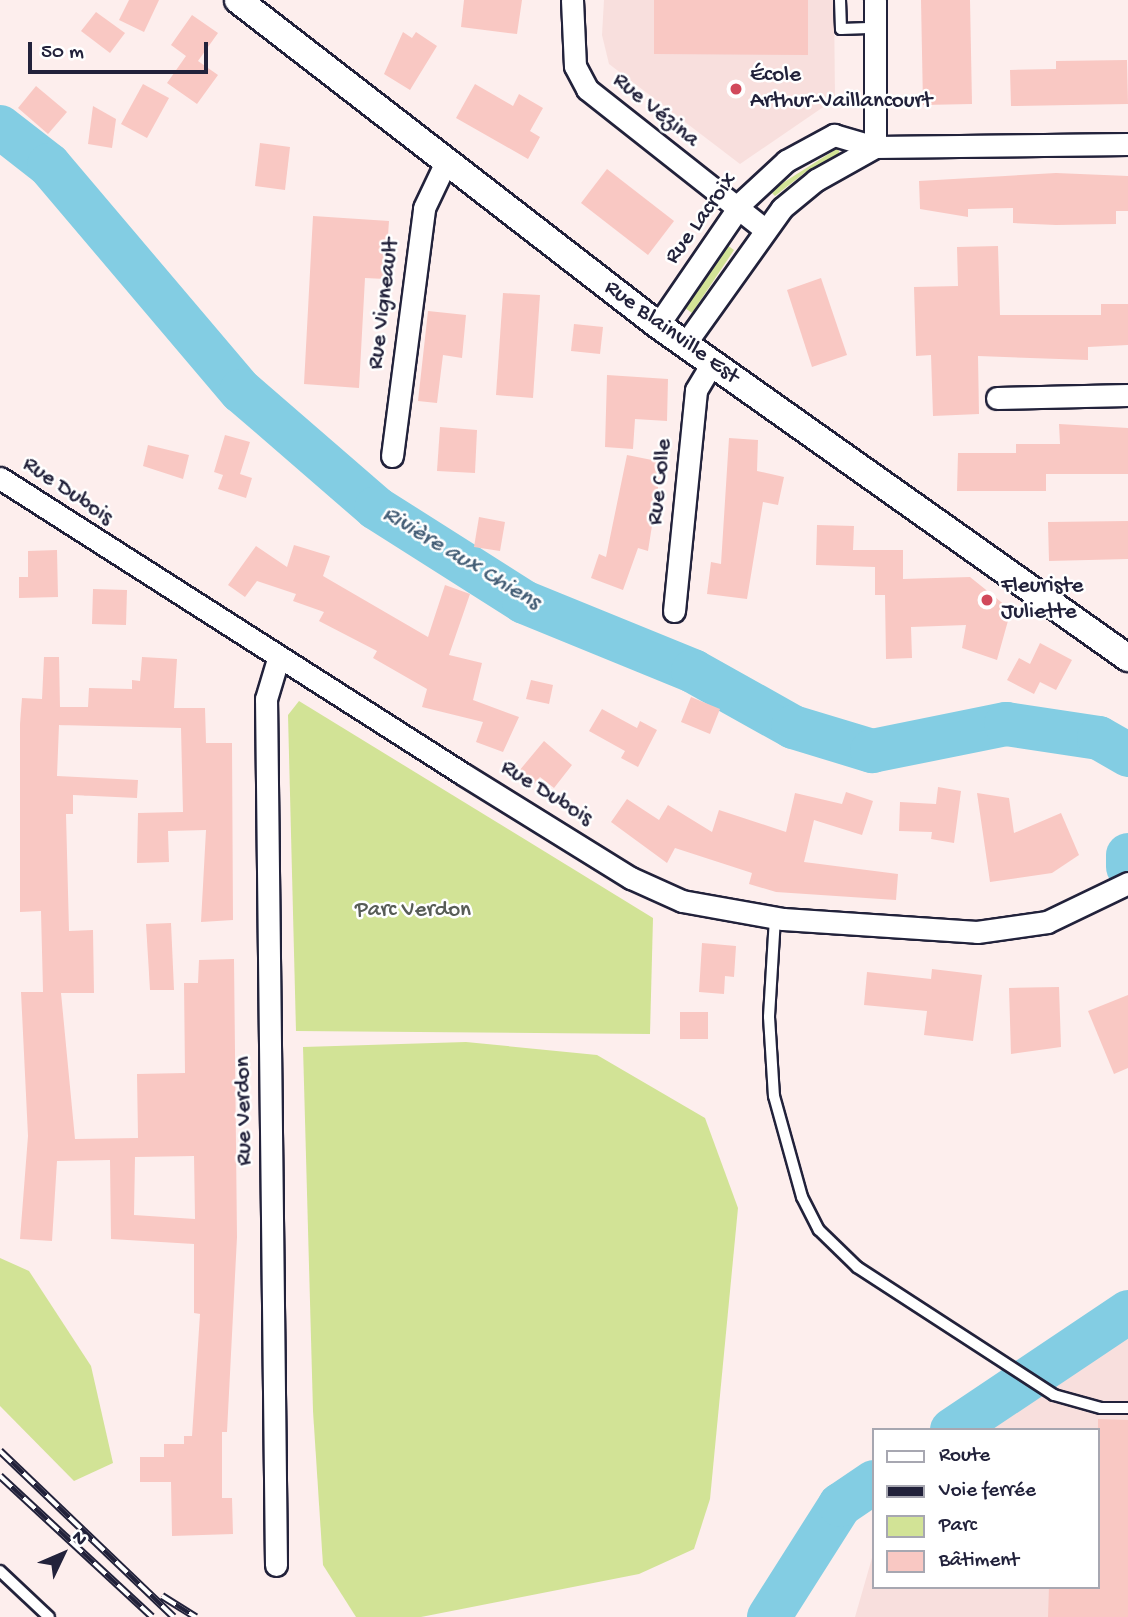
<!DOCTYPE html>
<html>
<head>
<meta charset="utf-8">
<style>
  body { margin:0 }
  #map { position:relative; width:1128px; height:1617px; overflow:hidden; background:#fdeeed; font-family:"Gochi Hand",sans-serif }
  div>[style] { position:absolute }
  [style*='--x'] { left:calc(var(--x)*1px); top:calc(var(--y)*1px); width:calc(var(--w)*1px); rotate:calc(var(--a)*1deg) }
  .built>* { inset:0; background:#f8dfdd }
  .green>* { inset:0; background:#d2e396 }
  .river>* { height:44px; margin:-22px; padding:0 22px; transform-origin:22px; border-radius:22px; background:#83cde3 }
  .building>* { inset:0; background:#f9c8c3 }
  .roads { filter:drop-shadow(2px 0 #22223b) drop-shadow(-2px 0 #22223b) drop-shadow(0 2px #22223b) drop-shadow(0 -2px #22223b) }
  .service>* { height:10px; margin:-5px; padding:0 5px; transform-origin:5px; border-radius:5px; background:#fff }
  .minor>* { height:21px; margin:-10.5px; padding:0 10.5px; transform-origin:10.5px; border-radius:10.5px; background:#fff }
  .tertiary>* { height:26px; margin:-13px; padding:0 13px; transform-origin:13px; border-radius:13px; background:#fff }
  .rail>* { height:8px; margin-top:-4px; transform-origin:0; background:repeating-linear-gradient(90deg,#fff 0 16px,#22223b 0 32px); box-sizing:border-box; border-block:2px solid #22223b }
  .dots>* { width:19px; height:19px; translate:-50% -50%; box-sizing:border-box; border:4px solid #fff; border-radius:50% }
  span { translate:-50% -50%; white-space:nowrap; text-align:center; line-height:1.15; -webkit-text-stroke:5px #fff; paint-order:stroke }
  .poi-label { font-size:23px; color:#22223b }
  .left { translate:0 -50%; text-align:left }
  .street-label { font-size:23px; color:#22223b }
  .park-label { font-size:23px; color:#575c56 }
  .water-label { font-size:24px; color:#445e76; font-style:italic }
  .legend { position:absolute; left:872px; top:1428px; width:228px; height:161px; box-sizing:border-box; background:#fff; border:2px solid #a7a7b1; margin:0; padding:9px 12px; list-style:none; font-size:21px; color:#22223b }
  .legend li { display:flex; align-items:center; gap:14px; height:35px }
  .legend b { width:35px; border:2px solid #a7a7b1 }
  .north { position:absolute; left:28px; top:1519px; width:70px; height:70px; -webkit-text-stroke:5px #fff; paint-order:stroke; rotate:46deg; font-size:19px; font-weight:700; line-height:28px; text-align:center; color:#22223b }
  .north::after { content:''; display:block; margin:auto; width:24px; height:32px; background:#22223b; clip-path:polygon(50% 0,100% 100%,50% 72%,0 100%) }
  .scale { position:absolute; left:28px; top:42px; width:180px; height:32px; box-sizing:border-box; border:4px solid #22223b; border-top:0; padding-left:9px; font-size:21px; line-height:24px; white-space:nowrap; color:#22223b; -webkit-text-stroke:5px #fff; paint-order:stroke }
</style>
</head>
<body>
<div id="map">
  <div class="built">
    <div style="clip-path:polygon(604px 0,834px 0,835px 99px,740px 164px,609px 64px,602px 35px)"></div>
    <div style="clip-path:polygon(1128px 1327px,1128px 1617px,855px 1617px,874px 1551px,874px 1587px,1098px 1587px,1098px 1430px,950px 1430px)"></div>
  </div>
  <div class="green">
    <div style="clip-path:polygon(838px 148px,840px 155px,807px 171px,775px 196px,770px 191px)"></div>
    <div style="clip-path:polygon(727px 245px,734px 250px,692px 313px,685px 308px)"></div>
    <div style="clip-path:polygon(299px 701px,653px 918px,650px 1034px,296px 1031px,288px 715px)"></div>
    <div style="clip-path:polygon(466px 1042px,597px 1055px,705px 1118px,738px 1208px,710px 1499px,694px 1549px,639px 1574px,421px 1617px,356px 1617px,323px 1565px,313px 1411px,303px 1047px)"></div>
    <div style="clip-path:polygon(0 1258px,29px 1271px,91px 1366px,113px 1463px,74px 1481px,0 1406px)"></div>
  </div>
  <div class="river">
    <div style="--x:0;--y:127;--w:62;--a:37.8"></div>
    <div style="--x:49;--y:165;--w:297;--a:49.7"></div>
    <div style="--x:241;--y:391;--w:179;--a:40.9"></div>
    <div style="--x:376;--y:508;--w:175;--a:32.4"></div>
    <div style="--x:524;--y:602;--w:183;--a:22.2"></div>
    <div style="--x:693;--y:671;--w:115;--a:29.2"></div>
    <div style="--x:793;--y:727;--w:83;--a:16.9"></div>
    <div style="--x:872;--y:751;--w:137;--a:-11.4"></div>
    <div style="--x:1006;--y:724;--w:94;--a:8.6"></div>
    <div style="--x:1099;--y:738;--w:34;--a:30"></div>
    <div style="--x:1128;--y:855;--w:12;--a:90"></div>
    <div style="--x:952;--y:1430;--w:212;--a:-33.8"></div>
    <div style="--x:769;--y:1617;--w:133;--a:-57.6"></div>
    <div style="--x:840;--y:1505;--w:41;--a:-34.1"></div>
  </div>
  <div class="building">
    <div style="clip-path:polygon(129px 0,159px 0,144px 32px,119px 20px)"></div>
    <div style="clip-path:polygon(464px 0,522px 0,517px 34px,461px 27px)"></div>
    <div style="clip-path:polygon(654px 0,808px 0,808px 55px,654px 54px)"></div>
    <div style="clip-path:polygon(921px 0,970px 0,972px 104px,923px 105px)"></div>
    <div style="clip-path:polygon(96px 12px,125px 33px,110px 53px,81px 31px)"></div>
    <div style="clip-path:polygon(192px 15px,218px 33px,198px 61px,218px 75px,197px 104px,167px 83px,186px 56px,171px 45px)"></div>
    <div style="clip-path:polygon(403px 32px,412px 38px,416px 32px,437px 46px,410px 90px,384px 74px)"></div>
    <div style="clip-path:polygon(1127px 60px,1128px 104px,1011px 106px,1010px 70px,1056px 69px,1056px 61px)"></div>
    <div style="clip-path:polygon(143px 84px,169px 98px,147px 138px,121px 124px)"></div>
    <div style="clip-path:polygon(475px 84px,513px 106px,519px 94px,543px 108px,530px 131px,540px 137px,528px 159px,456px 118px)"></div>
    <div style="clip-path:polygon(36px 86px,67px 112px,48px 134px,18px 108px)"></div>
    <div style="clip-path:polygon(93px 106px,116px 119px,112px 148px,88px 144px)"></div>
    <div style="clip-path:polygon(260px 143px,290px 147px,285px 190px,255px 186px)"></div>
    <div style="clip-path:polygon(607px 169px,674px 221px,648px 255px,581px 203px)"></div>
    <div style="clip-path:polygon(1056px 173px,1128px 176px,1128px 211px,1116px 211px,1116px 224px,1056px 225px,1013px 223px,1013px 208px,968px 209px,968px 217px,920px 209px,919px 181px)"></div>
    <div style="clip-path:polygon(313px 216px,389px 221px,385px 279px,365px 278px,359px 388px,304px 384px)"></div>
    <div style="clip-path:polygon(998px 246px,1000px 315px,1101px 315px,1101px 304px,1128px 304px,1128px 345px,1088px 347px,1088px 360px,978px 356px,979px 414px,933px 416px,931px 355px,916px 356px,914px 287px,958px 286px,957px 247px)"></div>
    <div style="clip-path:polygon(821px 278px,847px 355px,812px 367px,787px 290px)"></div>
    <div style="clip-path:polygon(503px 293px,540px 295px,533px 398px,496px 395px)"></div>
    <div style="clip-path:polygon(428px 311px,466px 315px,462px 358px,443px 355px,437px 403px,418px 401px)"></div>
    <div style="clip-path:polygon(574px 324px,603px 327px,600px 354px,571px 351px)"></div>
    <div style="clip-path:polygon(607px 375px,668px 379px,667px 421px,635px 419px,633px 449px,605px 447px)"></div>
    <div style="clip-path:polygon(1059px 424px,1128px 428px,1128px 474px,1046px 474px,1046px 491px,957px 491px,958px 453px,1016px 453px,1016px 444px,1060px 444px)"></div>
    <div style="clip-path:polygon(440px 427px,477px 430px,475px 473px,437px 471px)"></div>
    <div style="clip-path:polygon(225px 435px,250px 442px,240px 474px,252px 478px,246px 498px,218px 489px,223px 475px,214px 472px)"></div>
    <div style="clip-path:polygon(729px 438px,758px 440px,757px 471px,784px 477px,778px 505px,763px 502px,747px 599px,707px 594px,711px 562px,721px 564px)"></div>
    <div style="clip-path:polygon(148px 445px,189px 455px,183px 479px,143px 466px)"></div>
    <div style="clip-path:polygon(627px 455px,662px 462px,648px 551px,638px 548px,623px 590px,591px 578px,599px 554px,606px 557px)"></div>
    <div style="clip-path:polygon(479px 517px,505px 522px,500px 551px,474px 547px)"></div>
    <div style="clip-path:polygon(1128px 521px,1128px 559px,1049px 561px,1048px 522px)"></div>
    <div style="clip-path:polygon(817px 525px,854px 526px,853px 550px,903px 550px,903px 579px,970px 577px,1011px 610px,997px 660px,962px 648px,966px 625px,911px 627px,912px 658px,886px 659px,885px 595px,875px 595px,875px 567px,816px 565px)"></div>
    <div style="clip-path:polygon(294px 545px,330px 556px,323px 576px,428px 637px,445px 585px,470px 594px,449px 655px,482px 663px,473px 700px,519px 717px,503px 752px,476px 742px,483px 722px,422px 707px,427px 689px,373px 658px,377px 651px,319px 621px,324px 612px,293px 601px,296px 594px,257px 581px,245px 597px,228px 585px,256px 546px,287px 567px)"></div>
    <div style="clip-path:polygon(57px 550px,58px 597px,19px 598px,19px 577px,28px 577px,28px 551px)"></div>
    <div style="clip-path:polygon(93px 589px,127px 590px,126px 625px,92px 624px)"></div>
    <div style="clip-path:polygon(1040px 643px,1072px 660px,1056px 690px,1040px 682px,1034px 694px,1007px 680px,1019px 658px,1030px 664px)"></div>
    <div style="clip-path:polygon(evenodd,44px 657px,59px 657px,60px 707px,88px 707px,89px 688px,132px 689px,132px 680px,140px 681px,142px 657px,177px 659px,174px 708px,205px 708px,206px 743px,232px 743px,233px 920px,201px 922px,206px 830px,168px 831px,169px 862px,137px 863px,138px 813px,183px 812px,181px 728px,59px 725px,57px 776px,138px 780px,137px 798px,73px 795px,73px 814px,66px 814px,69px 931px,93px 930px,94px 993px,61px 993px,75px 1139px,138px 1138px,137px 1074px,185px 1073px,184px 983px,198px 983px,199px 960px,234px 959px,237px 1237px,227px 1432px,222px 1432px,222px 1498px,232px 1498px,233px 1534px,172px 1536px,171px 1482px,140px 1482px,140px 1457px,164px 1457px,164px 1444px,184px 1444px,184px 1436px,192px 1436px,200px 1314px,194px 1313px,194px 1244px,111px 1239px,110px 1160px,57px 1161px,52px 1241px,20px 1239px,28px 1136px,21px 992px,43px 992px,41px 911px,20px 912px,20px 724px,22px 698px,42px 699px,44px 657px,194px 1156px,195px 1219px,134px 1215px,135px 1157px,194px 1156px)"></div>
    <div style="clip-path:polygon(531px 680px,553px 685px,549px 704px,526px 699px)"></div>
    <div style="clip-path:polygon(691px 697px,720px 709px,710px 734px,681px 722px)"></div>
    <div style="clip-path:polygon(602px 709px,637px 728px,640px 721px,657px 730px,638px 767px,621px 758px,625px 751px,589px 731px)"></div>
    <div style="clip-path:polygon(544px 741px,572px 765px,554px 788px,540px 777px,534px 784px,519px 771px)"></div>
    <div style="clip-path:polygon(938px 787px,961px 791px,954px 843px,931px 839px,932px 832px,899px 831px,900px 802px,936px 804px)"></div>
    <div style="clip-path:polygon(846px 792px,873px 801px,862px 835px,814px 820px,804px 862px,898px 874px,896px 900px,776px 892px,749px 884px,752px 873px,675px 848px,667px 863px,611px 822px,627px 799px,659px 820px,668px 805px,712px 832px,719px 810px,786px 832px,795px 793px,842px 804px)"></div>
    <div style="clip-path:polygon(977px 793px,1009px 798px,1014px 833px,1061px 813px,1079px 855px,1052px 873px,990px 882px)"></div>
    <div style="clip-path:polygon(171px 923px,174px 990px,150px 990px,146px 924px)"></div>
    <div style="clip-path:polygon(702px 943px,736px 946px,734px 977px,725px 976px,724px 994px,699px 992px)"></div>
    <div style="clip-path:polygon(932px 969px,982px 975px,973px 1041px,924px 1035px,927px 1011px,864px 1005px,867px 972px,931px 979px)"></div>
    <div style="clip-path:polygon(1059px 987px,1061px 1047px,1011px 1054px,1009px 988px)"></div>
    <div style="clip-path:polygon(1128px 995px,1128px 1068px,1114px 1074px,1088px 1011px)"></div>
    <div style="clip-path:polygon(680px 1012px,708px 1012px,708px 1039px,680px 1039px)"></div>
    <div style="clip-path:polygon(1098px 1419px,1128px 1420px,1128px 1617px,1048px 1617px,1049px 1587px,1098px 1587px)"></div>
  </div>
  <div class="roads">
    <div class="service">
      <div style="--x:840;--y:0;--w:29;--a:88"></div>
      <div style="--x:841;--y:29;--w:34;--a:-2"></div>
      <div style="--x:775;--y:918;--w:99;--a:93.5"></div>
      <div style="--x:769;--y:1017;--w:79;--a:86.4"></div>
      <div style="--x:774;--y:1096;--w:105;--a:74.5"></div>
      <div style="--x:802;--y:1197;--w:37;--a:63"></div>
      <div style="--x:819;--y:1230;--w:53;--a:44.2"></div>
      <div style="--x:857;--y:1267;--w:235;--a:33"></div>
      <div style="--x:1054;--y:1395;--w:49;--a:15.5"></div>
      <div style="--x:1101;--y:1408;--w:27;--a:0"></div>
      <div style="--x:0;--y:1571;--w:67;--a:43.2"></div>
    </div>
    <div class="minor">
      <div style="--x:572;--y:0;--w:66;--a:87.4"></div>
      <div style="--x:575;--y:66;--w:26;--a:62"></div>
      <div style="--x:587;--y:89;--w:226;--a:38.3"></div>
      <div style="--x:875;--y:0;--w:147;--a:90"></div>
      <div style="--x:658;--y:325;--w:150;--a:-55.6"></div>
      <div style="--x:743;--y:201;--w:59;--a:-42.9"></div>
      <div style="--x:786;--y:161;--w:55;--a:-28.4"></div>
      <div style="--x:834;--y:135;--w:43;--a:16.3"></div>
      <div style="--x:875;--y:147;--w:253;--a:-0.7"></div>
      <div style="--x:685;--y:344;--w:167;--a:-54.5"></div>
      <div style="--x:782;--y:208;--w:44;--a:-39.5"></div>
      <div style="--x:816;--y:180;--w:68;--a:-29.2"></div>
      <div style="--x:997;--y:398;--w:131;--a:-1.3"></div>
      <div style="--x:392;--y:456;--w:250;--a:-82.6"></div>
      <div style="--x:424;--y:208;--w:49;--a:-64.5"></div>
      <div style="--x:0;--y:478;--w:550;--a:32.59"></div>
      <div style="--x:463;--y:774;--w:198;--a:31.8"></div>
      <div style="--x:631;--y:878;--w:56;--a:24.3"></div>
      <div style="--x:682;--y:901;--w:103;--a:10.1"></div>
      <div style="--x:783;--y:919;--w:194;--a:3.8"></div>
      <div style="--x:977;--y:932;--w:71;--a:-8.1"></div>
      <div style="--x:1047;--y:922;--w:90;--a:-25.7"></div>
      <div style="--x:674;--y:611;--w:222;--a:-84.3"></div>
      <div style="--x:696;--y:390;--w:31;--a:-59"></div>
      <div style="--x:276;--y:1565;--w:866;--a:-90.66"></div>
      <div style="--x:266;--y:699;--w:42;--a:-73.3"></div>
    </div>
    <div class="tertiary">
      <div style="--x:238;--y:0;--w:531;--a:37.73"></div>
      <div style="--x:658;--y:325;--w:576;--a:35.32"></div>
    </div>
  </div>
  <div class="rail">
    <div style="--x:0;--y:1451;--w:240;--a:43.7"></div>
    <div style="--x:0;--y:1476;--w:207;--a:42.8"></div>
    <div style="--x:162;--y:1596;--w:40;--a:32"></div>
  </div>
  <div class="dots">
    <div style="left:736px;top:89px;background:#d1495b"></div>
    <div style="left:987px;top:600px;background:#d1495b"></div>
  </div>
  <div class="poi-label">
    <span class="left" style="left:750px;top:89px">École<br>Arthur-Vaillancourt</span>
    <span class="left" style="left:1001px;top:600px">Fleuriste<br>Juliette</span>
  </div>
  <div class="street-label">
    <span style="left:655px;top:111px;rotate:39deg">Rue Vézina</span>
    <span style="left:702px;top:219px;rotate:-54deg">Rue Lacroix</span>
    <span style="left:385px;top:304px;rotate:-83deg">Rue Vigneault</span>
    <span style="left:671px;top:333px;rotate:36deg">Rue Blainville Est</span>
    <span style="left:661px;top:482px;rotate:-84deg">Rue Colle</span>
    <span style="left:67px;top:492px;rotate:34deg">Rue Dubois</span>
    <span style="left:546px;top:794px;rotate:32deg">Rue Dubois</span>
    <span style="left:245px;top:1111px;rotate:-91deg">Rue Verdon</span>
  </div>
  <div class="park-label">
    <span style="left:413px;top:911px">Parc Verdon</span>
  </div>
  <div class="water-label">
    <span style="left:461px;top:559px;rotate:31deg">Rivière aux Chiens</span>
  </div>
  <ul class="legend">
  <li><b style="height:9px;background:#fff"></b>Route</li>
  <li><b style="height:9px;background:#22223b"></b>Voie ferrée</li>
  <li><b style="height:19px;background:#d2e396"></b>Parc</li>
  <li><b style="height:19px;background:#f9c8c3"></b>Bâtiment</li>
  </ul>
  <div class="north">N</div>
  <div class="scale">50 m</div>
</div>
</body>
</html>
